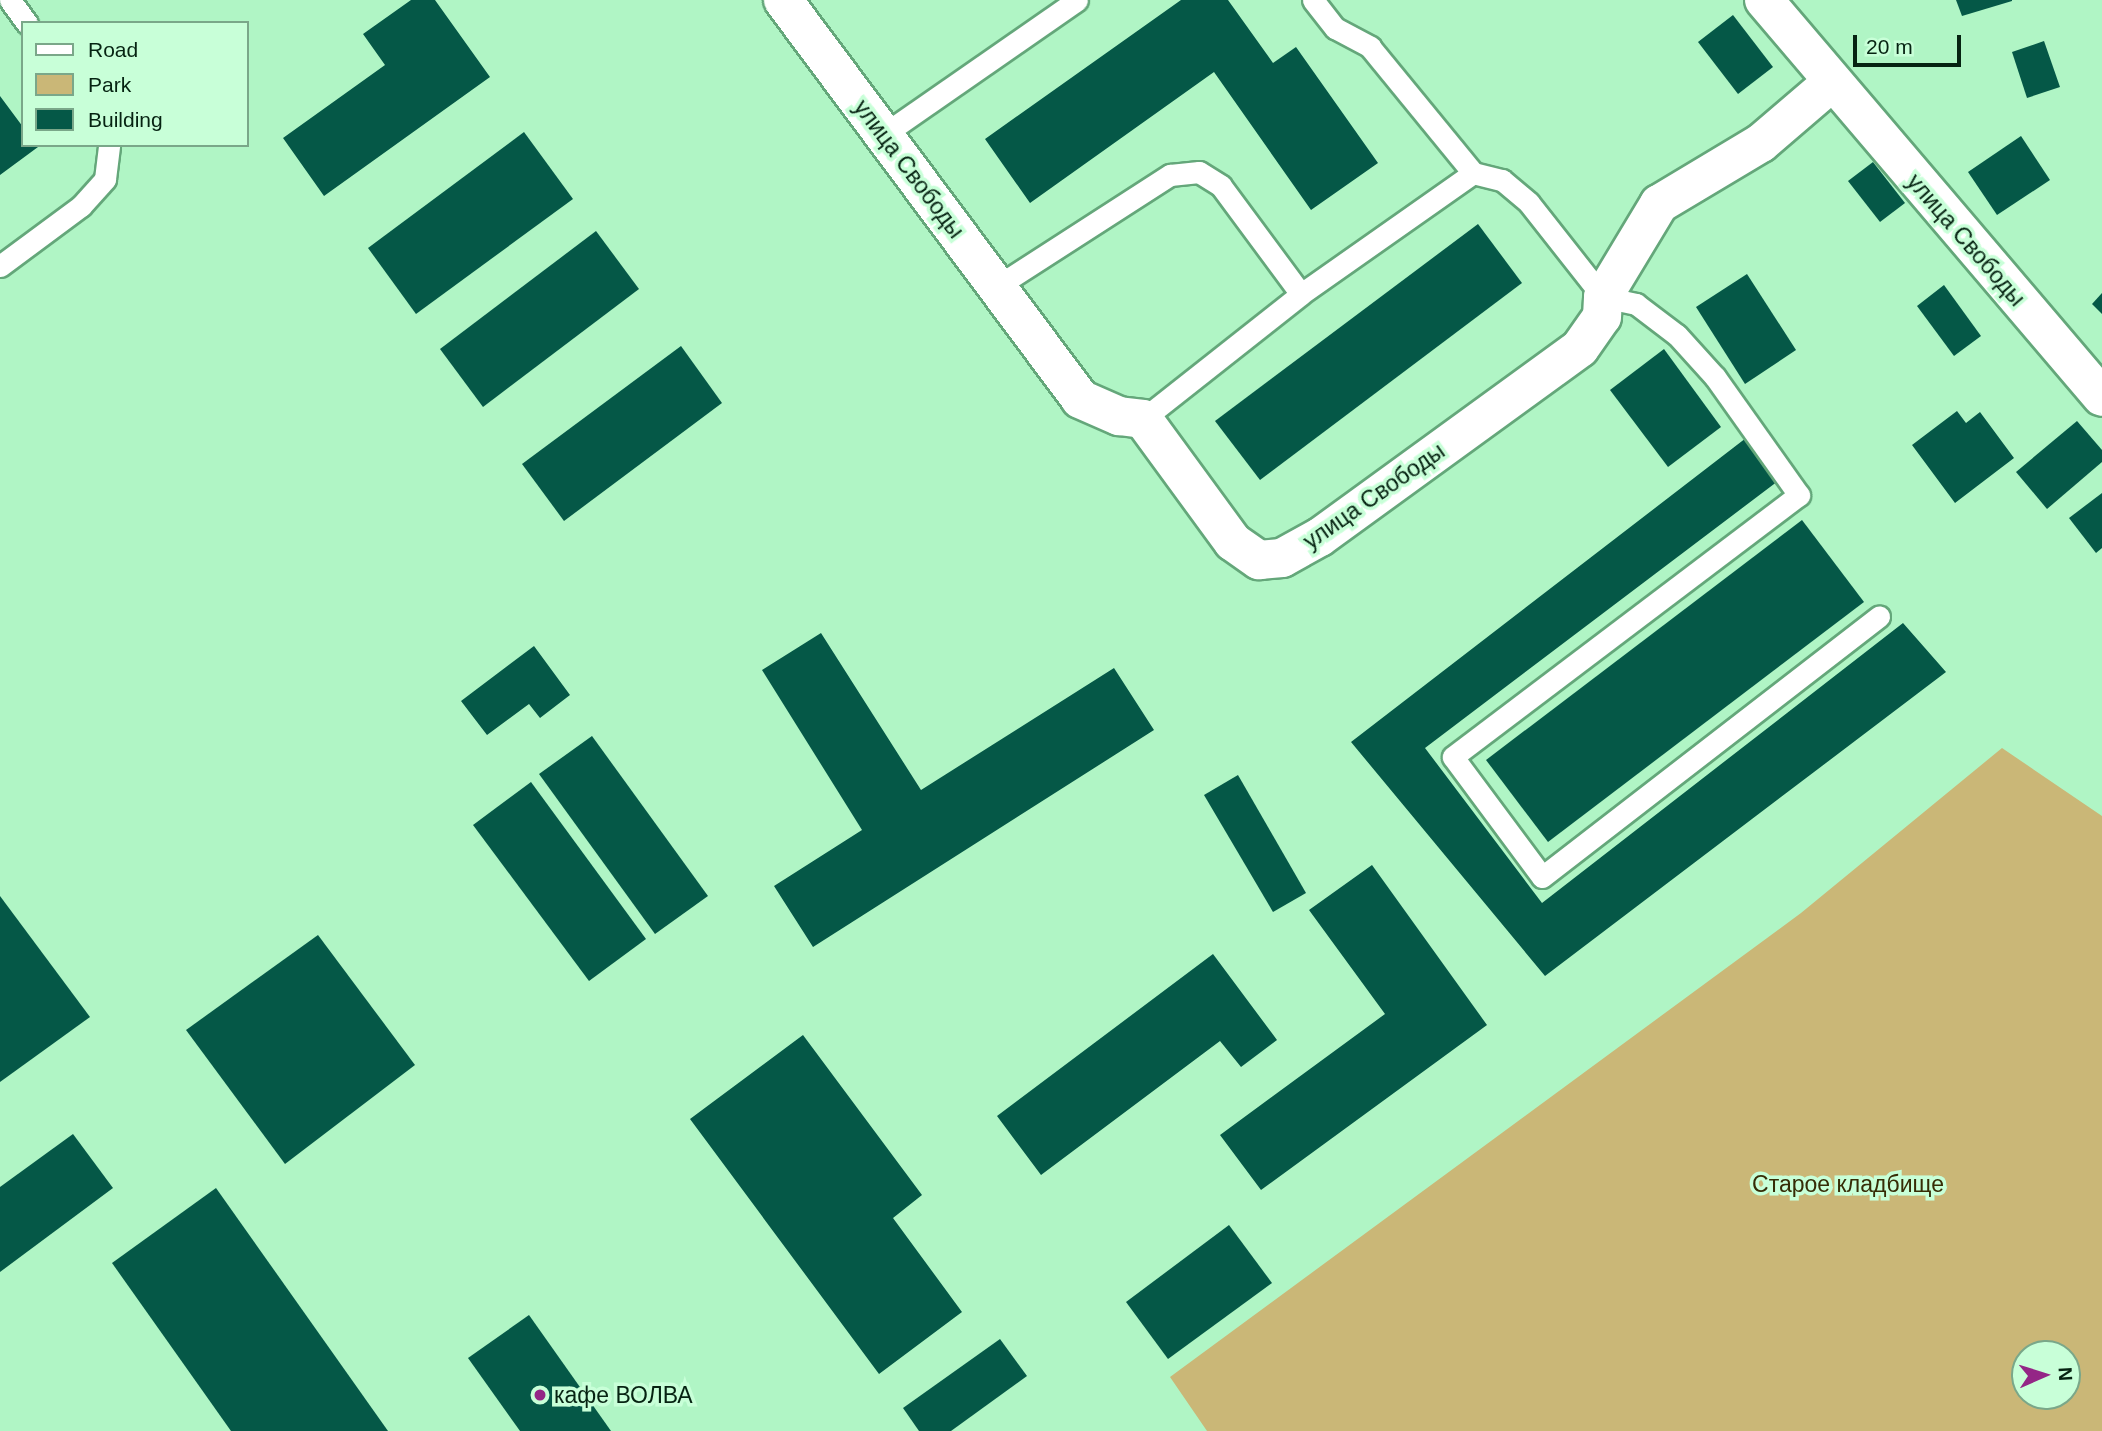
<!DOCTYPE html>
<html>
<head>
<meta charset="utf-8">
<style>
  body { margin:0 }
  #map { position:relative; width:2102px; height:1431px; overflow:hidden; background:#b0f5c5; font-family:Helvetica,sans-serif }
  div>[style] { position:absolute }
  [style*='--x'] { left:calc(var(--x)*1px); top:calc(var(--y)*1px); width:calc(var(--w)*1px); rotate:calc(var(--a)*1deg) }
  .green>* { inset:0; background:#cab777 }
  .building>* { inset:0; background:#055847 }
  .roads { filter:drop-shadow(2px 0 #64a77a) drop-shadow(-2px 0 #64a77a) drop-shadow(0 2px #64a77a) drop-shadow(0 -2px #64a77a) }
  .lane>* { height:21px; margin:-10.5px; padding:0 10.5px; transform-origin:10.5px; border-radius:10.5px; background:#fff }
  .street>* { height:38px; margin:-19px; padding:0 19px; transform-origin:19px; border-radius:19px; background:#fff }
  .dots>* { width:19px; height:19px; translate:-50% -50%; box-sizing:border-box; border:4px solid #c8ffd8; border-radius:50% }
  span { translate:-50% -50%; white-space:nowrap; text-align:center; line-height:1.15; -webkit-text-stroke:7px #c8ffd8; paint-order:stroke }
  .street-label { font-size:23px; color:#062312 }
  .park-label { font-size:23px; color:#362c06 }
  .poi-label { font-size:23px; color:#062312 }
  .left { translate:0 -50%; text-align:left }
  .legend { position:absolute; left:21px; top:21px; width:228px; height:126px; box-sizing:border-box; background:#c8ffd8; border:2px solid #7aa789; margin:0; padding:9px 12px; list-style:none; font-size:21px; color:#062312 }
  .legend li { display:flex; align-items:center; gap:14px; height:35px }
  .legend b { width:35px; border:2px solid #7aa789 }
  .north { position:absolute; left:2011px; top:1340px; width:70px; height:70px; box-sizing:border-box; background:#c8ffd8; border:2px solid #7aa789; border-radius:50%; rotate:87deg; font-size:19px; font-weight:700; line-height:28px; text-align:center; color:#062312 }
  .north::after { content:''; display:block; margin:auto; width:24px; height:32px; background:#942686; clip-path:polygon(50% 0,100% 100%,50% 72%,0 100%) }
  .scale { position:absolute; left:1853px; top:35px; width:108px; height:32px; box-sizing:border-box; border:4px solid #062312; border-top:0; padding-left:9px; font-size:21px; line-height:24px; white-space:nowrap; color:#062312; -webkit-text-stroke:5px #c8ffd8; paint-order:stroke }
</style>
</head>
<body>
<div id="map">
  <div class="green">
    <div style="clip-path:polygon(evenodd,2002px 748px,2102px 816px,2102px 1431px,1207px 1431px,1170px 1377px,1801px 913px,2002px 748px,2067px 1354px,2067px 1396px,2025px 1396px,2025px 1354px,2067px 1354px)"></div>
  </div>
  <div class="building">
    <div style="clip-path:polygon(411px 0,435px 0,490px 77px,324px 196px,283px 138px,385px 65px,363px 34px)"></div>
    <div style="clip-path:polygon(1181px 0,1228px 0,1273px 63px,1296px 47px,1378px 163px,1311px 210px,1214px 72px,1030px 203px,985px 139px)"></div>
    <div style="clip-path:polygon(1956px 0,2012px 0,2012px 1px,1962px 16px)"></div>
    <div style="clip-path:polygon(1733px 15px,1773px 67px,1738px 94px,1698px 42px)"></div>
    <div style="clip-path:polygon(2044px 41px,2060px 87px,2027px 98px,2012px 52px)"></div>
    <div style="clip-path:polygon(0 96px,23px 127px,23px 145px,38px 147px,0 175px)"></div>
    <div style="clip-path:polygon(524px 132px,573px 199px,416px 314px,368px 248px)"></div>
    <div style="clip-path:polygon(2021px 136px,2050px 180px,1997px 215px,1968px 172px)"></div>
    <div style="clip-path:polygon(1873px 162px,1905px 203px,1880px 222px,1848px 181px)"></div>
    <div style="clip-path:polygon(1478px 224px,1522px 283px,1260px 480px,1215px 421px)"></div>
    <div style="clip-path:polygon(596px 231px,639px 289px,483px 407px,440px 349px)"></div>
    <div style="clip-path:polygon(1747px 274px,1796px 350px,1745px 384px,1696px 307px)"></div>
    <div style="clip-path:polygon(1944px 285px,1981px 336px,1954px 356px,1917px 306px)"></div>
    <div style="clip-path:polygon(2102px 293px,2102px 314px,2092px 304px)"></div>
    <div style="clip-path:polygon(681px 346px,722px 403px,564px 521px,522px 464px)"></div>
    <div style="clip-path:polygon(1664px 349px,1721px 427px,1668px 467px,1610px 390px)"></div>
    <div style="clip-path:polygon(1957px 411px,1966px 423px,1980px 412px,2014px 458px,1955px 503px,1912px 445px)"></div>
    <div style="clip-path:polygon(2077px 421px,2102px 450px,2102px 462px,2047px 509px,2016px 472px)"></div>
    <div style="clip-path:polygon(1746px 438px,1778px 481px,1425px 748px,1542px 903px,1903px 623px,1946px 672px,1545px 976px,1351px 742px)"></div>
    <div style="clip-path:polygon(2102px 493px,2102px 548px,2096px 553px,2069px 518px)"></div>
    <div style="clip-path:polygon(1802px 520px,1864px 602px,1548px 842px,1486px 760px)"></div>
    <div style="clip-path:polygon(821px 633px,921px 790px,1114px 668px,1154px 730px,813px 947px,774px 886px,862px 830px,762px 670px)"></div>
    <div style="clip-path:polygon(534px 646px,570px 695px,540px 718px,529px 704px,487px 735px,461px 701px)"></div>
    <div style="clip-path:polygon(592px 736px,708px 896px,655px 934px,539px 774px)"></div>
    <div style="clip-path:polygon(1238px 775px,1306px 893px,1273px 912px,1204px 795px)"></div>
    <div style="clip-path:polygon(531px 782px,646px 939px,589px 981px,473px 825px)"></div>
    <div style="clip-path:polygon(1372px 865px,1487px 1025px,1261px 1190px,1220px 1135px,1385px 1014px,1309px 910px)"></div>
    <div style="clip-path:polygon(0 896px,90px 1017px,0 1082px)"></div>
    <div style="clip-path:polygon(318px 935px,415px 1065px,285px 1164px,186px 1030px)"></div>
    <div style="clip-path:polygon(1213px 954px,1277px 1040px,1241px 1067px,1220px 1041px,1041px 1175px,997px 1116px)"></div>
    <div style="clip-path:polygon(803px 1035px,922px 1195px,893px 1218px,962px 1312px,879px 1374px,690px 1119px)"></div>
    <div style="clip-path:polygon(73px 1134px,113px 1188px,0 1272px,0 1187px)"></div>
    <div style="clip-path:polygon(216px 1188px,388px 1431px,231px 1431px,112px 1263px)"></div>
    <div style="clip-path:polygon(1229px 1225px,1272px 1283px,1168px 1359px,1126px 1302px)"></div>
    <div style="clip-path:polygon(529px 1315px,611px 1431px,520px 1431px,468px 1358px)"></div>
    <div style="clip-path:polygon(1000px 1339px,1027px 1376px,951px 1431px,919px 1431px,903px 1408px)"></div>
  </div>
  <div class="roads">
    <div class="lane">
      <div style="--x:10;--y:0;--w:29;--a:54"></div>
      <div style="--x:1313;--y:0;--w:36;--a:52"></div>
      <div style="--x:1335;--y:28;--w:40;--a:28"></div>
      <div style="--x:1370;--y:47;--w:163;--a:50.7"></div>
      <div style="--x:883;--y:135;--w:236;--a:-34.8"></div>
      <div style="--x:0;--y:266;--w:101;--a:-36.5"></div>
      <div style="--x:81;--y:206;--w:36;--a:-48"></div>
      <div style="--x:105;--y:179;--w:34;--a:-83"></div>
      <div style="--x:996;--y:287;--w:207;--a:-32.8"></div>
      <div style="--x:1170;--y:175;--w:29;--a:-6"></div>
      <div style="--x:1199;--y:172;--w:26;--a:32"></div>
      <div style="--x:1221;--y:186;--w:134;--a:53.5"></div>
      <div style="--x:1143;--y:419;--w:201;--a:-38.3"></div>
      <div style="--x:1301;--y:294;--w:210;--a:-35.1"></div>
      <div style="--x:1473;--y:173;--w:30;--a:14"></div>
      <div style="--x:1502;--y:180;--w:35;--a:40"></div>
      <div style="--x:1529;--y:203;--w:120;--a:51.8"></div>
      <div style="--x:1603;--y:297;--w:34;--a:12"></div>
      <div style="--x:1636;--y:304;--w:51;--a:37.1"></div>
      <div style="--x:1677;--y:335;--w:57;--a:47.9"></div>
      <div style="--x:1715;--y:377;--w:145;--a:54.6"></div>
      <div style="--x:1799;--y:495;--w:434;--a:142.9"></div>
      <div style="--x:1453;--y:757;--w:149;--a:53.4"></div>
      <div style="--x:1542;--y:877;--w:426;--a:-37.7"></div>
    </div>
    <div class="street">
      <div style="--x:783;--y:0;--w:497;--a:53.3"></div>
      <div style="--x:1080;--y:399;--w:43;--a:23.6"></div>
      <div style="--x:1119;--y:416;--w:24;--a:7"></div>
      <div style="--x:1143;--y:419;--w:152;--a:53.8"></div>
      <div style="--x:1233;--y:542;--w:32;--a:35"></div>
      <div style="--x:1259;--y:560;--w:23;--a:-5"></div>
      <div style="--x:1282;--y:558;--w:43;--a:-28.9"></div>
      <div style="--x:1320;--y:537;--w:321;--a:-36"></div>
      <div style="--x:1580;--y:348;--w:38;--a:-55"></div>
      <div style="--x:1602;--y:317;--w:20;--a:-87"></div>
      <div style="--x:1603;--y:297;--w:109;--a:-58.9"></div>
      <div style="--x:1659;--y:204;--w:119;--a:-30.9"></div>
      <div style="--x:1761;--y:143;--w:92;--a:-40.6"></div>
      <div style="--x:1764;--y:0;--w:521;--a:49.59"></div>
    </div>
  </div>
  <div class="dots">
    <div style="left:540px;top:1395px;background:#942686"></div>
  </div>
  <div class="street-label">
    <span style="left:909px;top:169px;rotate:53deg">улица Свободы</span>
    <span style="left:1966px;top:240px;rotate:49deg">улица Свободы</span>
    <span style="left:1374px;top:496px;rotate:-35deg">улица Свободы</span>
  </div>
  <div class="park-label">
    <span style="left:1848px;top:1184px">Старое кладбище</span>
  </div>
  <div class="poi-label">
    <span class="left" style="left:554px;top:1395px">кафе ВОЛВА</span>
  </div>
  <ul class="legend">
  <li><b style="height:9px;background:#fff"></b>Road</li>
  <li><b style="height:19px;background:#cab777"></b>Park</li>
  <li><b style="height:19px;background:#055847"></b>Building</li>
  </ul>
  <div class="north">N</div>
  <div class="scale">20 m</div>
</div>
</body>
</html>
